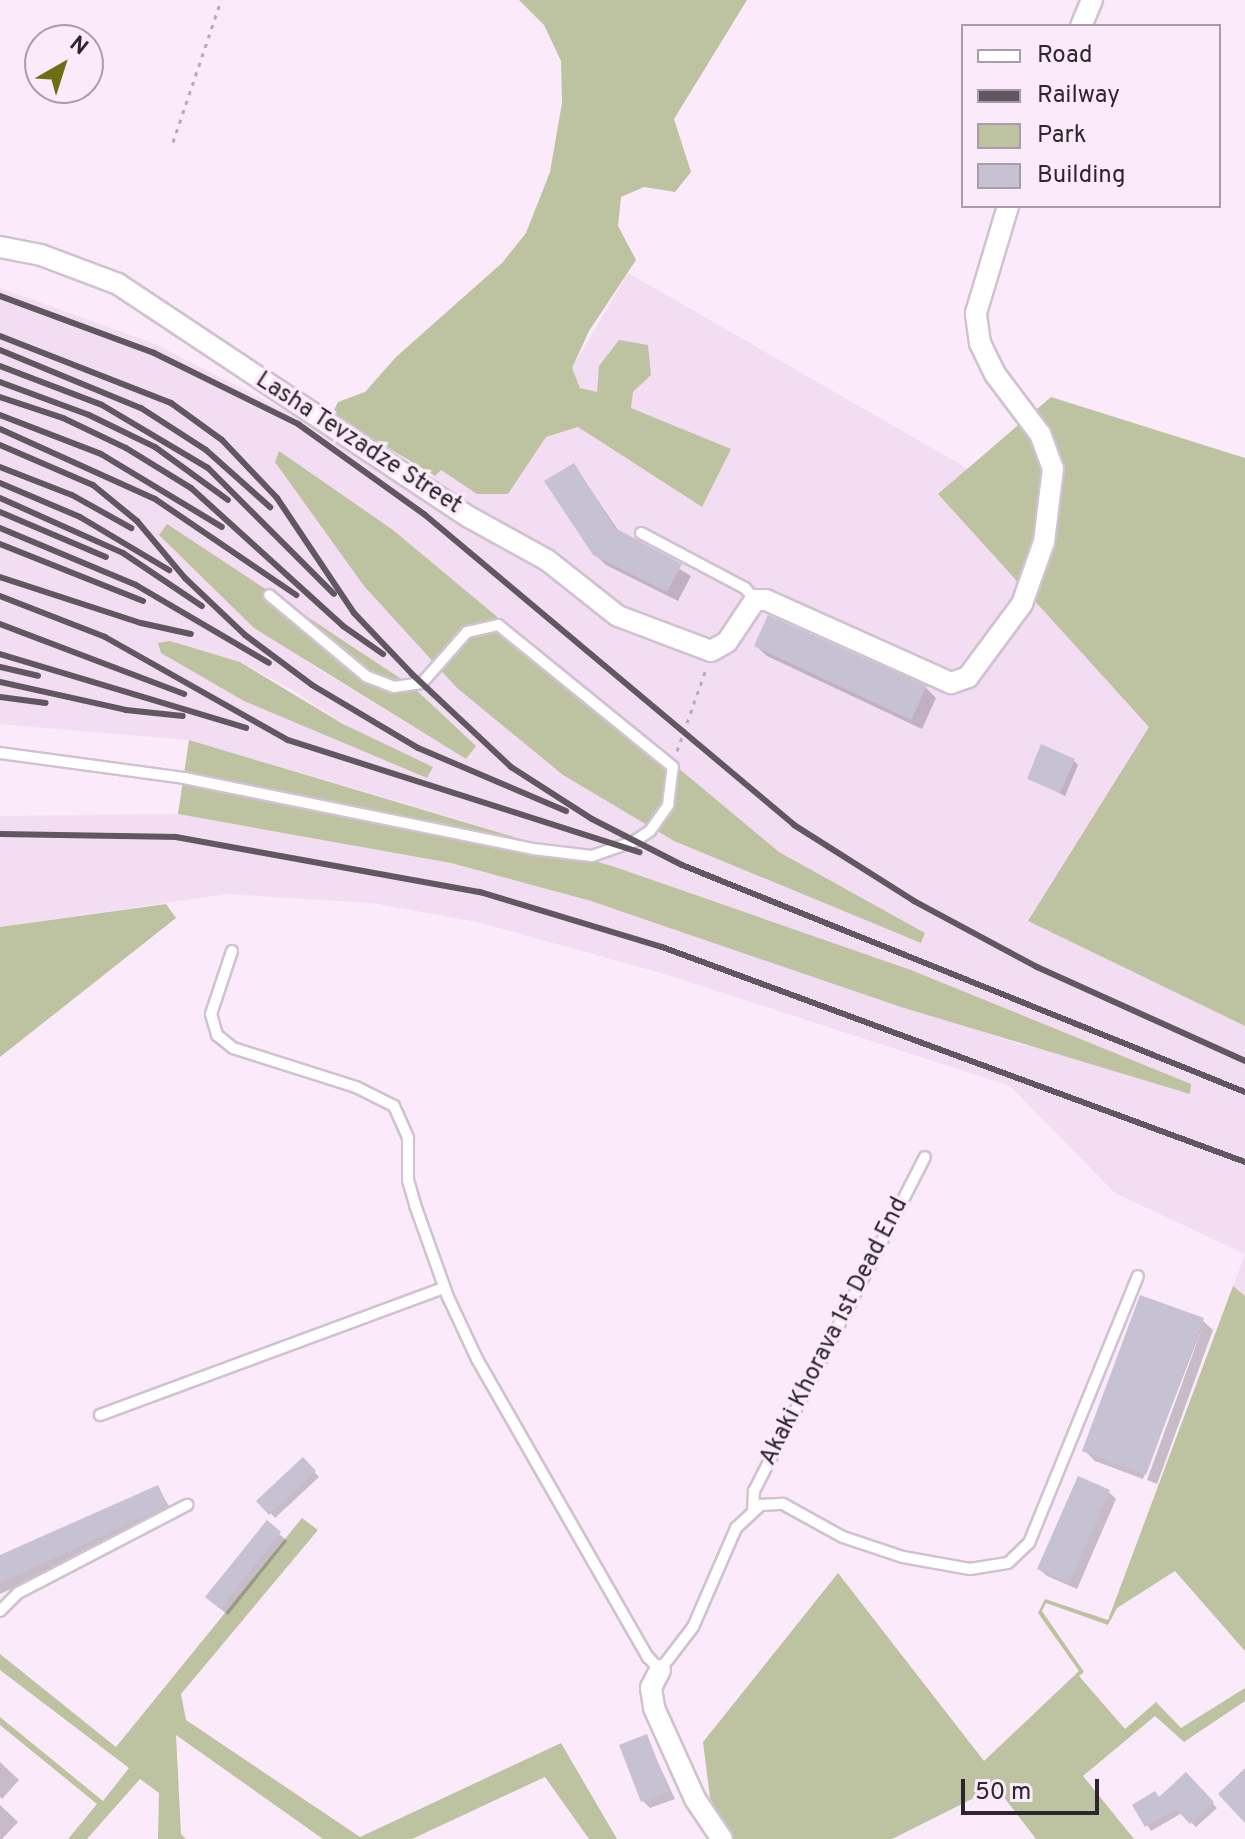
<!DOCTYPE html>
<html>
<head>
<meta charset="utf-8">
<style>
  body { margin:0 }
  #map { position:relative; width:1245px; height:1839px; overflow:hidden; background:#faeafa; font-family:Overpass,sans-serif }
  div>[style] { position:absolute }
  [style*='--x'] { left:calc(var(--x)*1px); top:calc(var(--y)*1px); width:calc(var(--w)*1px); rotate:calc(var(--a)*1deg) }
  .built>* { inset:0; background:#f2ddf3 }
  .green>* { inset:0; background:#bdc3a1 }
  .shadow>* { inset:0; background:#0003 }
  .building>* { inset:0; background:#c6c1d3 }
  .path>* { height:3px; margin-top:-1.5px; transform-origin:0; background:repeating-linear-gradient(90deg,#b8abb8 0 4px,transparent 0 10px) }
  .roads { filter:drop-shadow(2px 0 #d0c2d0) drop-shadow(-2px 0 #d0c2d0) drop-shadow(0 2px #d0c2d0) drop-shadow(0 -2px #d0c2d0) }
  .service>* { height:10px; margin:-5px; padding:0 5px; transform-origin:5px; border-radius:5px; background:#fff }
  .minor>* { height:20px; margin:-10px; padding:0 10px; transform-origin:10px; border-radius:10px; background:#fff }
  .rail>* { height:6px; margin:-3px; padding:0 3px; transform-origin:3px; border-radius:3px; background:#605760 }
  span { translate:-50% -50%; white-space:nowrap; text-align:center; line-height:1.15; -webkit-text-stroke:7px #faeafa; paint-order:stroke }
  .street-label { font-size:24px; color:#2d272d }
  .legend { position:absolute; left:961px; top:24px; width:260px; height:184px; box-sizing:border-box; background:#faeafa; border:2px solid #a89ca8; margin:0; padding:10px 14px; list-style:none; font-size:24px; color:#2d272d }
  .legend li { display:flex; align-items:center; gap:16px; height:40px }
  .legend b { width:40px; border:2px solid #a89ca8 }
  .north { position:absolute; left:24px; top:24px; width:80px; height:80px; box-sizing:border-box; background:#faeafa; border:2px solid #a89ca8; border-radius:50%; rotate:39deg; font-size:22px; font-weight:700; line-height:32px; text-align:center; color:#2d272d }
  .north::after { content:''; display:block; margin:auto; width:28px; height:36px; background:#6c6e11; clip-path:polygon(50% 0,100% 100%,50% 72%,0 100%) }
  .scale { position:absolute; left:961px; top:1779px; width:138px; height:36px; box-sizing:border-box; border:4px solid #2d272d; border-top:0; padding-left:10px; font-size:24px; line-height:28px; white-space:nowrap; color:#2d272d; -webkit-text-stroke:6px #faeafa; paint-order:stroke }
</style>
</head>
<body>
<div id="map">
  <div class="built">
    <div style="clip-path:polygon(evenodd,628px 273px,970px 470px,939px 495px,1150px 727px,1028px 921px,1245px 1026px,1245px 1296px,1233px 1286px,1245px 1254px,1115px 1193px,1010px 1086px,668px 975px,477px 922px,372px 903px,227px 894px,0 927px,0 816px,178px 814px,451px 863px,591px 901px,1016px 1043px,1190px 1084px,911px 970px,615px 867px,387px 798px,189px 740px,0 724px,0 288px,155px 344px,323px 430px,416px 490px,440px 469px,477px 494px,508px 494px,546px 437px,578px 427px,702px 507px,630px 408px,633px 392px,651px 375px,598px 392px,580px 388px,572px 368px,628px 273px,279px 452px,393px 530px,779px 852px,925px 933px,921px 943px,674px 841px,563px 775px,279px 452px,628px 273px,333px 633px,412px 686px,475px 746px,466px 759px,305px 661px,333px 633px,628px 273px,240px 662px,294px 691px,427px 778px,244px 701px,240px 662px)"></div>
  </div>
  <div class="green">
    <div style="clip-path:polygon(519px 0,747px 0,674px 119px,691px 172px,675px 192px,644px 187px,621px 197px,618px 226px,636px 260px,589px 331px,572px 368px,580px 388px,597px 392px,599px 366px,619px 340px,648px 345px,651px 375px,633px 392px,631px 408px,731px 449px,702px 507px,578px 427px,546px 437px,508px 494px,477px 494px,441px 470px,435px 476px,332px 414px,338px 402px,365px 392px,396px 357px,502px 263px,526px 233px,550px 172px,562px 103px,561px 61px,544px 25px)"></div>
    <div style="clip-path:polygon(1051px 397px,1245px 458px,1245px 1026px,1028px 921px,1149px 727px,938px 494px)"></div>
    <div style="clip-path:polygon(279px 451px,393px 530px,779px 852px,925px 933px,921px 943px,674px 841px,563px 775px,457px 688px,364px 586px,275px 462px)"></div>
    <div style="clip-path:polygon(167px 524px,412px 686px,476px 746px,466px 759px,254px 628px,159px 535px)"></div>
    <div style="clip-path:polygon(170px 641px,240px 662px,343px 724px,433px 767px,427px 778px,244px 701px,161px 653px,158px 643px)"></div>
    <div style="clip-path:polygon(189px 740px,615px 867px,911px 970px,1191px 1084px,1190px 1094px,901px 1007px,591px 901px,451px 863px,178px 814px)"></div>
    <div style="clip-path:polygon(166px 904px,176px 918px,0 1057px,0 927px)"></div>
    <div style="clip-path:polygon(1233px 1286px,1245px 1296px,1245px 1651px,1175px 1571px,1117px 1608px,1108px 1625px,1046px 1603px,1042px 1611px,1084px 1672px,1079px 1676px,1125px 1729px,1156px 1702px,1181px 1728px,1245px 1688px,1245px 1701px,1184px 1742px,1155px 1716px,1083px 1776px,1134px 1839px,1036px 1839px,996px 1787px,892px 1839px,734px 1839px,710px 1798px,703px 1742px,838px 1573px,984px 1761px,1079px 1671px,1038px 1613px,1045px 1599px,1108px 1620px)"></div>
    <div style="clip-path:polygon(302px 1518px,318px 1530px,181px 1694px,186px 1720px,360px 1837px,561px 1743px,617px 1839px,589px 1839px,545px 1777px,412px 1839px,323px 1839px,176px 1735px,181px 1834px,186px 1839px,158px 1839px,159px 1793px,140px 1779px,87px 1839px,68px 1839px,97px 1804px,0 1725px,0 1717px,103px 1801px,129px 1768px,0 1670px,0 1654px,116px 1747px)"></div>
  </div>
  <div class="shadow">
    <div style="clip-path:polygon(574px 465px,620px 533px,691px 576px,678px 601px,606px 565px,595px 554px)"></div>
    <div style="clip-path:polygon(756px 646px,926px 688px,936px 698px,922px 729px,767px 656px)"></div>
    <div style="clip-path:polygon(1074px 761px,1078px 765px,1065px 796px,1029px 778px)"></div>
    <div style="clip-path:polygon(1141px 1297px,1202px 1320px,1213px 1330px,1157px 1484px,1147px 1480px,1204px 1323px,1143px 1479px,1095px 1461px,1085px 1451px)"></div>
    <div style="clip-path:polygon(303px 1460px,319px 1477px,275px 1518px,259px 1501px)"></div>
    <div style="clip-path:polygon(158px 1488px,174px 1514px,0 1594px,0 1559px)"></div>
    <div style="clip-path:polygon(1109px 1492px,1116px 1499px,1077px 1589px,1047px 1576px,1039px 1569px)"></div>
    <div style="clip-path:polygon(267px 1523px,287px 1541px,228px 1615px,215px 1604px)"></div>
    <div style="clip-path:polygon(646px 1737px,675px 1799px,650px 1808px,643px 1801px)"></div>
    <div style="clip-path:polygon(0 1762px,19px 1780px,2px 1799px,0 1797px)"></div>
    <div style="clip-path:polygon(1186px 1775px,1217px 1808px,1196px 1827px,1182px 1813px,1151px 1831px,1135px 1806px,1160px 1799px)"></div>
    <div style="clip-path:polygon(0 1805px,18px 1822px,2px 1839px,0 1839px)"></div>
  </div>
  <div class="building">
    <div style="clip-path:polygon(574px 463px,615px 528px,682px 564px,667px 592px,593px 555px,544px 481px)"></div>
    <div style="clip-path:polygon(768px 615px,927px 686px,911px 720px,754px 646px)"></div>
    <div style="clip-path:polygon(1041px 744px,1075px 759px,1060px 793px,1027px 779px)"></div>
    <div style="clip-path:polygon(1140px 1295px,1204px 1318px,1146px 1475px,1082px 1451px)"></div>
    <div style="clip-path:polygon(303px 1457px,316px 1471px,269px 1515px,256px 1501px)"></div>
    <div style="clip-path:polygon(1078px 1476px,1110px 1490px,1069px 1583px,1037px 1569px)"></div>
    <div style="clip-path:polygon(158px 1485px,168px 1506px,0 1583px,0 1555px)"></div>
    <div style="clip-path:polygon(267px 1520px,281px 1532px,220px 1609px,205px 1597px)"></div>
    <div style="clip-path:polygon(647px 1734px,669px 1791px,641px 1802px,619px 1745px)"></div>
    <div style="clip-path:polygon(1245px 1768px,1245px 1823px,1218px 1794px)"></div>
    <div style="clip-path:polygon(1186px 1772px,1214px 1802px,1190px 1824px,1176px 1809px,1145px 1827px,1132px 1805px,1155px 1791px,1159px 1797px)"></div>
  </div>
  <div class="path">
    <div style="--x:173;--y:142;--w:150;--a:-71.3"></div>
    <div style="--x:677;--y:751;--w:87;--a:-70.5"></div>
  </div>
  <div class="roads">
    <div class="service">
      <div style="--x:641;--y:533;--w:118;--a:27.9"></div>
      <div style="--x:745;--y:588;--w:16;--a:50"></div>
      <div style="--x:0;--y:753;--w:186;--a:7.7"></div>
      <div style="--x:184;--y:778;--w:356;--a:11.5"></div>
      <div style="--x:533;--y:849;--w:59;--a:6.8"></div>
      <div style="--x:592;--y:856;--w:46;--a:-19.2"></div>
      <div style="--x:635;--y:841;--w:18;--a:-34"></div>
      <div style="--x:650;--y:831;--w:32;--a:-55"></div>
      <div style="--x:668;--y:805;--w:38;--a:-83"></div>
      <div style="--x:673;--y:767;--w:225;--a:-140.9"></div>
      <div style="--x:498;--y:625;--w:32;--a:167"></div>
      <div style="--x:467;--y:632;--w:68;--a:131.4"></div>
      <div style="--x:422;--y:683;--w:28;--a:172"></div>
      <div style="--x:394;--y:687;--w:30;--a:-159"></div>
      <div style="--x:366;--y:676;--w:126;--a:-140.1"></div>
      <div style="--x:232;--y:951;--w:66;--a:108.4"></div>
      <div style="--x:211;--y:1014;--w:22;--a:74"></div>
      <div style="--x:217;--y:1035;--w:21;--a:39"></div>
      <div style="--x:233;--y:1048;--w:129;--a:17.6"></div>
      <div style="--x:356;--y:1087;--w:42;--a:26.6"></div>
      <div style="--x:394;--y:1106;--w:35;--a:66"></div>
      <div style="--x:408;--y:1138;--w:42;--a:90"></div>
      <div style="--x:408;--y:1180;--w:26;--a:74"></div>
      <div style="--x:415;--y:1205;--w:98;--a:70.3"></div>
      <div style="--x:448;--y:1297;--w:68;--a:64.9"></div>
      <div style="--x:477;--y:1359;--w:344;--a:60.2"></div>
      <div style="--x:648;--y:1657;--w:18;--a:47"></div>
      <div style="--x:660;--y:1670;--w:54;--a:-52.5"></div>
      <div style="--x:693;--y:1627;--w:108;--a:-66.5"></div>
      <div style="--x:736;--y:1528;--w:34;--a:-43"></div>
      <div style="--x:761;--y:1505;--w:22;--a:-3"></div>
      <div style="--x:783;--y:1504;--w:68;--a:28.8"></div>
      <div style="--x:843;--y:1537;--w:63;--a:18.4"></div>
      <div style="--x:903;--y:1557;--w:68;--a:10.2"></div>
      <div style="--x:970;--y:1569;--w:38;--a:-9"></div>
      <div style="--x:1008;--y:1563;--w:29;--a:-44"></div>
      <div style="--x:1029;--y:1543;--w:288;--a:-67.8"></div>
      <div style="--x:100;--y:1415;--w:367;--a:-20.3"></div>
      <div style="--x:753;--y:1510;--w:19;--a:-87"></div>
      <div style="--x:754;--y:1491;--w:375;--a:-62.9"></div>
      <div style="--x:0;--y:1611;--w:25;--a:-45"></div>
      <div style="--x:18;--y:1593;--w:191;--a:-27.5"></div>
    </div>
    <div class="minor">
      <div style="--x:1081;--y:26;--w:28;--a:-67"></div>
      <div style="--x:0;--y:247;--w:42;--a:11"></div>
      <div style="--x:41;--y:255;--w:82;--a:20.6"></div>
      <div style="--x:118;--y:284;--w:421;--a:33.6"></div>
      <div style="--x:469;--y:517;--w:89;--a:28.9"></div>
      <div style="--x:547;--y:560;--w:90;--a:38.3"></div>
      <div style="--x:618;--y:616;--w:99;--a:20.6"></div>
      <div style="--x:711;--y:651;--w:18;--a:-29"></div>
      <div style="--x:727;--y:642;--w:50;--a:-56.3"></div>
      <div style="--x:755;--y:600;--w:11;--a:0"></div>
      <div style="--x:766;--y:600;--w:203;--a:24.2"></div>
      <div style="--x:951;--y:683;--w:18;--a:-19"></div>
      <div style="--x:968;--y:677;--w:91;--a:-53.5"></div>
      <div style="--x:1022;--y:604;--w:66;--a:-70.5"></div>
      <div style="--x:1044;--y:542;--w:74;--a:-83"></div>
      <div style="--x:1053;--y:469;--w:37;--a:-110"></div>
      <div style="--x:1040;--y:434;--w:75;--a:-126.9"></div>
      <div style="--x:995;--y:374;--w:34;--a:-116"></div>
      <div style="--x:980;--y:343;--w:30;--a:-98"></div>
      <div style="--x:976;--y:313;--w:112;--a:-73.3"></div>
      <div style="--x:660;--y:1670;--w:20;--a:117"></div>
      <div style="--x:651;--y:1688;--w:20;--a:81"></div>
      <div style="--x:654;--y:1708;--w:100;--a:65.7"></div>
      <div style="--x:695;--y:1799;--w:48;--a:56"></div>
    </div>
  </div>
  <div class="rail">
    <div style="--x:0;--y:296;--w:164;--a:20.3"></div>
    <div style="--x:154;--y:353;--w:161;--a:26.2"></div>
    <div style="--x:298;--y:424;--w:156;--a:35.6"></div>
    <div style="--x:425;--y:515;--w:482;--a:40"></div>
    <div style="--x:794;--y:825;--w:142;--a:32.3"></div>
    <div style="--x:914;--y:901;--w:140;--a:28.2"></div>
    <div style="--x:1037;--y:967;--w:228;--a:24.3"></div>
    <div style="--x:0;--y:336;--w:184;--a:21.4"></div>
    <div style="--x:171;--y:403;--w:63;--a:36"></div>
    <div style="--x:222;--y:440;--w:80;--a:46.5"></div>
    <div style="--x:277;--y:498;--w:138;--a:56.2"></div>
    <div style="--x:354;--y:613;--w:84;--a:46.4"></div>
    <div style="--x:412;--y:674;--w:136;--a:43.2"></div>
    <div style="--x:511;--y:767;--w:96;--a:32.7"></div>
    <div style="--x:592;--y:819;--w:101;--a:27.1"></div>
    <div style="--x:682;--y:865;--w:607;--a:21.96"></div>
    <div style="--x:0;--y:350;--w:152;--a:22.4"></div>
    <div style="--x:141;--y:408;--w:77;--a:32.9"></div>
    <div style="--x:206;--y:450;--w:86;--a:41.7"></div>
    <div style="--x:0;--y:366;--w:109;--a:20.9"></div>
    <div style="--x:102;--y:405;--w:123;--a:30.7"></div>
    <div style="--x:208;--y:468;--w:178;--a:45"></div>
    <div style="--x:0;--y:382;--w:95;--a:20.3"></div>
    <div style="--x:89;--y:415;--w:73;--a:25.9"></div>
    <div style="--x:155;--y:447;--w:90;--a:36"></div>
    <div style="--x:0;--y:397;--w:66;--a:18.4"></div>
    <div style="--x:63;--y:418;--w:70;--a:25.5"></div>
    <div style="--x:126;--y:448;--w:76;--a:31.6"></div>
    <div style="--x:191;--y:488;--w:205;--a:42.2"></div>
    <div style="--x:343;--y:626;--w:49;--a:35"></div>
    <div style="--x:0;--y:415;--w:108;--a:21.1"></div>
    <div style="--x:101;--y:454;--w:141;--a:31.1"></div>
    <div style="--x:0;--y:429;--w:170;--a:24.3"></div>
    <div style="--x:155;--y:499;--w:171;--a:34.2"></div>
    <div style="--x:0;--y:445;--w:101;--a:23.3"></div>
    <div style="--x:93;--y:485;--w:57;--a:39.3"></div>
    <div style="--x:137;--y:521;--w:75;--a:49.9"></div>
    <div style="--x:185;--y:578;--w:83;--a:43.5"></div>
    <div style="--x:245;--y:635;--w:84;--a:36.7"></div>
    <div style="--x:312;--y:685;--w:123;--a:30.7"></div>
    <div style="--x:418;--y:748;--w:161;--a:23.1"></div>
    <div style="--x:0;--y:467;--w:77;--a:21.3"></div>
    <div style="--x:72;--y:495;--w:68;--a:29.2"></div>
    <div style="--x:0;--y:483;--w:87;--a:23"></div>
    <div style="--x:80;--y:517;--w:104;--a:30.8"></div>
    <div style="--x:0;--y:498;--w:135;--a:24.1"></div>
    <div style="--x:123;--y:553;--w:95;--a:33.9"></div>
    <div style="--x:0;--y:512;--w:115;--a:23"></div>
    <div style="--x:0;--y:528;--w:147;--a:22.7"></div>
    <div style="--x:136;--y:585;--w:154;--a:30.4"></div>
    <div style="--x:0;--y:544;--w:154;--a:21.7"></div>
    <div style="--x:0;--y:577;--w:148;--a:18.1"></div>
    <div style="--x:141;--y:623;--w:51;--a:12.4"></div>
    <div style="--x:0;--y:596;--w:113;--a:21.3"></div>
    <div style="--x:105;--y:637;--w:210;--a:29.4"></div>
    <div style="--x:288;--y:740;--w:369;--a:17.7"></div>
    <div style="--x:0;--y:624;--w:197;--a:20.8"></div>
    <div style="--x:0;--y:654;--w:257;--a:16.7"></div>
    <div style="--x:0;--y:667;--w:39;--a:13"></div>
    <div style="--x:0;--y:682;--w:129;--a:12.5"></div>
    <div style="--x:126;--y:710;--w:57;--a:6"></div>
    <div style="--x:0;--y:697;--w:46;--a:7.4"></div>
    <div style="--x:0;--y:834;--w:176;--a:1"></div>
    <div style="--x:176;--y:837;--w:309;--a:10.3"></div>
    <div style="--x:480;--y:892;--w:190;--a:16.8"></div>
    <div style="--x:662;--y:947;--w:621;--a:20.24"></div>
  </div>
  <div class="street-label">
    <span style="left:358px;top:444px;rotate:33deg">Lasha Tevzadze Street</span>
    <span style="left:835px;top:1332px;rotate:-63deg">Akaki Khorava 1st Dead End</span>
  </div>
  <ul class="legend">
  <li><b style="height:10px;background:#fff"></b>Road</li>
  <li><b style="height:10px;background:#605760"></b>Railway</li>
  <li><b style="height:22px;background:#bdc3a1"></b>Park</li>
  <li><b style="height:22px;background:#c6c1d3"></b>Building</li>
  </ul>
  <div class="north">N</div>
  <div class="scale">50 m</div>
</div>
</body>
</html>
